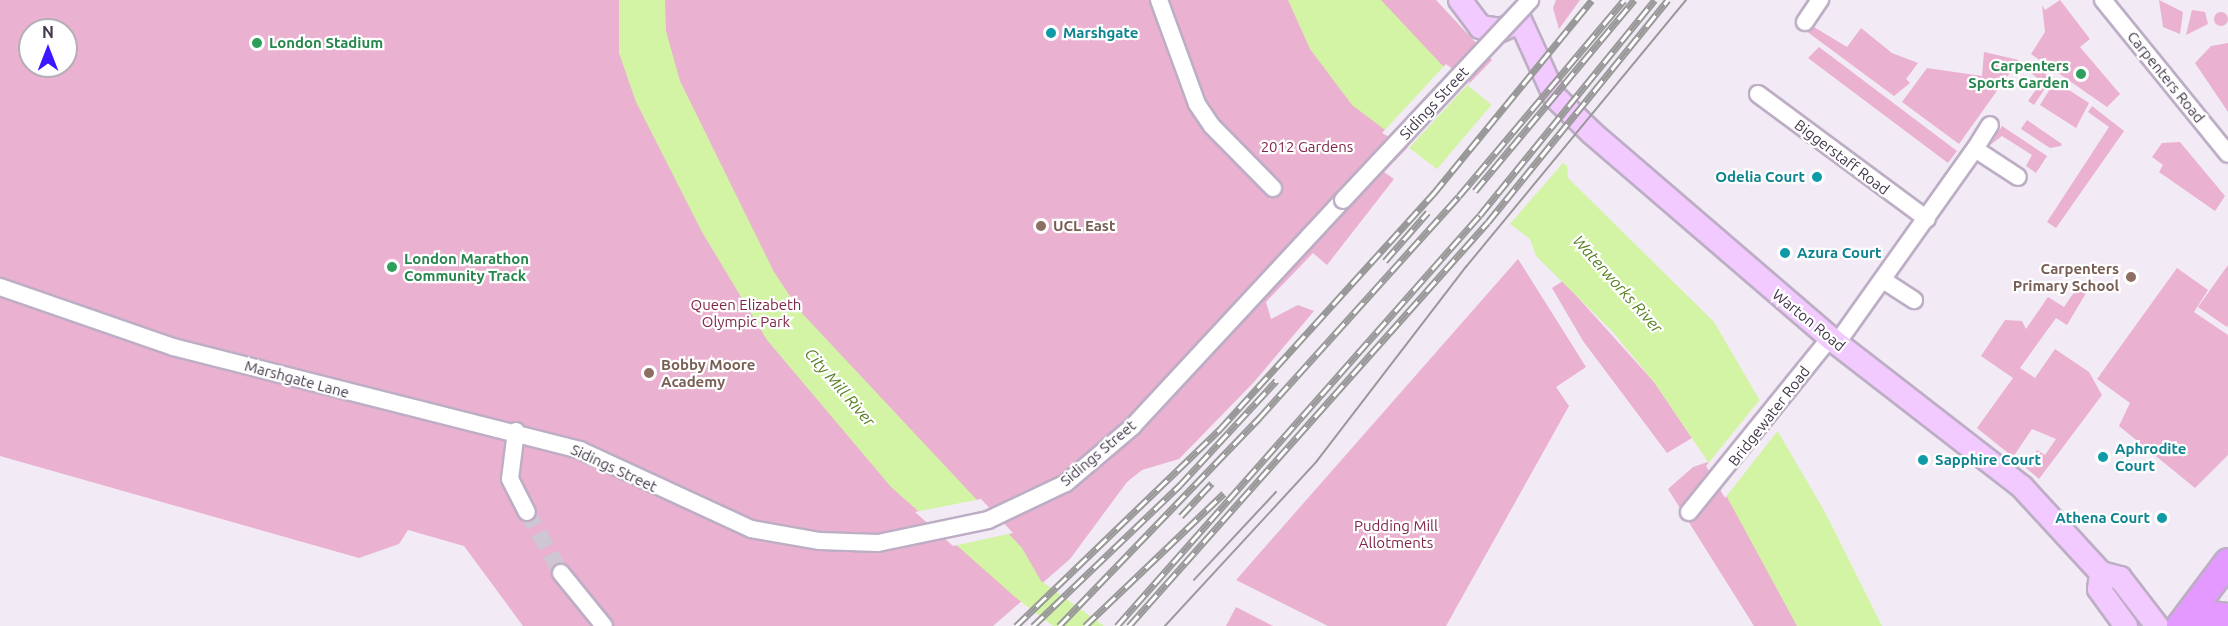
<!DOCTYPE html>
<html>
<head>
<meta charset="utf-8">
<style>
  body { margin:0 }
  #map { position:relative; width:2228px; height:626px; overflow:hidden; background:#f2eaf5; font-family:Ubuntu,sans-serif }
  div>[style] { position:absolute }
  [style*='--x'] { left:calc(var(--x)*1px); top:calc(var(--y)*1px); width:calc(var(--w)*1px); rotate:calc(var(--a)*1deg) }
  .green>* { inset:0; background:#ebb1d0 }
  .round { border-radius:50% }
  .water>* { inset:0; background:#d3f4a4 }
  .pier>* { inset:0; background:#f2eaf5 }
  .street-tunnel>* { height:16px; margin-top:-8px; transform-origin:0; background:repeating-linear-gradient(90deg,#cfc6d3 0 16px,transparent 0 24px) }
  .roads { filter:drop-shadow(2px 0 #bdaec5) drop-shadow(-2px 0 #bdaec5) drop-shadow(0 2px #bdaec5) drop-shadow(0 -2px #bdaec5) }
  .street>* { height:16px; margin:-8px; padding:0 8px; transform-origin:8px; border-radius:8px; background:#fff }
  .secondary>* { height:22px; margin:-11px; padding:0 11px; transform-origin:11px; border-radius:11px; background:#f3caff }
  .primary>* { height:26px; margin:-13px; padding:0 13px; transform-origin:13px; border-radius:13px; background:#e399ff }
  .tram>* { height:1.5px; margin:-0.75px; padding:0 0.75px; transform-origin:0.75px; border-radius:0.75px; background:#999 }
  .rail>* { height:7px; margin-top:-3.5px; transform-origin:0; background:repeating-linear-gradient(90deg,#fff 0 14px,#999 0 28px); box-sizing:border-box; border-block:2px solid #999 }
  .bridges { filter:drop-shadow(2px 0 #bdaec5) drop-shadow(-2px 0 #bdaec5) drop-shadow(0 2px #bdaec5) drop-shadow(0 -2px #bdaec5) }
  .street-bridge>* { height:16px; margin:-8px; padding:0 8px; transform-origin:8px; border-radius:8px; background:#fff }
  .dots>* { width:16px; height:16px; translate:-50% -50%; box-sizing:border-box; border:3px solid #fff; border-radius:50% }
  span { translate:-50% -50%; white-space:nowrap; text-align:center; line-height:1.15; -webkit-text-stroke:4.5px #fff; paint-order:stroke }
  .culture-label { font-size:15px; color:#0d838f; font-weight:700 }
  .left { translate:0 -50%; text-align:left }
  .right { translate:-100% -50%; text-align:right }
  .leisure-label { font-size:15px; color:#27864d; font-weight:700 }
  .street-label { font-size:15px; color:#43374a }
  .park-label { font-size:15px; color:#802648 }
  .education-label { font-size:15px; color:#785e54; font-weight:700 }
  .water-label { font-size:16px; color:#578021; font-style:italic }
  .north { position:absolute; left:18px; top:18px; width:60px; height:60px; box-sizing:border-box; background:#fff; border:2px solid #b4afb7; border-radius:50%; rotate:0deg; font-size:16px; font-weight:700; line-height:24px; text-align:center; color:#43374a }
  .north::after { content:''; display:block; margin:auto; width:21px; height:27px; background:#3c17ff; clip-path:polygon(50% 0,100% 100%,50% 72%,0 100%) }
</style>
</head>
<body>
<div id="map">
  <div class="green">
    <div style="clip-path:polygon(evenodd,0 0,1436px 0,1492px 60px,1384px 172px,1394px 179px,1327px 265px,1313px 253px,1266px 302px,1271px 319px,1298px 305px,1314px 311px,1254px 382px,1179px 459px,1142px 470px,1127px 482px,1070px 559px,993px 626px,523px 626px,464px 546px,408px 530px,399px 544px,359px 558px,0 456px,0 0,30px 30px,66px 30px,66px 66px,30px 66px,30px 30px)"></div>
    <div style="clip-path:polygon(1556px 0,1580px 0,1559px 29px,1553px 8px)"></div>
    <div style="clip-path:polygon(2060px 0,2090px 39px,2080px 47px,2120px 94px,2107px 107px,2031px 54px,2045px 32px,2042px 5px,2045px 10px)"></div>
    <div style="clip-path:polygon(2159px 0,2183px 12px,2180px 34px,2163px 27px)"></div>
    <div style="clip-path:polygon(2192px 10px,2205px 12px,2208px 24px,2186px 35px)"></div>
    <div class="round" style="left:2214px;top:12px;width:14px;height:14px"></div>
    <div style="clip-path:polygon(1809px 24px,1847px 47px,1861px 28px,1892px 53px,1918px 63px,1906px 79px,1910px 83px,1894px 96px,1802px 28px)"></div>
    <div style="clip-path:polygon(2228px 43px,2228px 112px,2195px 63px,2211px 46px)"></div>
    <div style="clip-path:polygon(1819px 47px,1957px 151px,1948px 163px,1808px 58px)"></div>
    <div style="clip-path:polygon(1984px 52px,2019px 60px,1959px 144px,1902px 102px,1927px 68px,1982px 76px)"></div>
    <div style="clip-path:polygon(2029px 64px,2052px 78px,2034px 105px,2028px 101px,2042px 81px,2025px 69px)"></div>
    <div style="clip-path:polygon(2055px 81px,2089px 103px,2076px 128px,2040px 105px)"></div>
    <div style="clip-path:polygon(2092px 106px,2124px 131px,2056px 228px,2047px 222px,2109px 127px,2088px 112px)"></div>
    <div style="clip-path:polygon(2027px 120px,2062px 144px,2061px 146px,2050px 148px,2021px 129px)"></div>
    <div style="clip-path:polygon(2002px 126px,2047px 156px,2036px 173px,2026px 166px,2032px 155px,2002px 136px,1990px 145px)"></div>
    <div style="clip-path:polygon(2180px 142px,2225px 196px,2215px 211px,2159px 172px,2163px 165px,2152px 157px,2162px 143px)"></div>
    <div style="clip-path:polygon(1518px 259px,1586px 367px,1556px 387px,1569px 406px,1446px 626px,1328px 626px,1236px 580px)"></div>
    <div style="clip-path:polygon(2228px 265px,2228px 325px,2227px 327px,2198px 307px)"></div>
    <div style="clip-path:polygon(2177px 268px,2208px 290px,2194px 312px,2228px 335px,2228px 455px,2195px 488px,2119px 426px,2130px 403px,2097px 379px)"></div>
    <div style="clip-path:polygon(1563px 281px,1654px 382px,1692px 438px,1667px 453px,1583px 341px,1552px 288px)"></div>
    <div style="clip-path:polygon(2077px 288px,2086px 293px,2067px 325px,2056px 318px,2020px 368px,2035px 378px,2055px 349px,2089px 372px,2102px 395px,2039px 479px,2026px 468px,2037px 450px,2045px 455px,2056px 439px,2032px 429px,2013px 457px,1977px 428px,2013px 378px,1981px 356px,2005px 320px,2022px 321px,2026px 329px,2048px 297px,2064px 307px)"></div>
    <div style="clip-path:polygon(1708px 462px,1766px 564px,1797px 626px,1754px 626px,1668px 489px,1693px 467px)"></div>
    <div style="clip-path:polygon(1236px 607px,1273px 626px,1226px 626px)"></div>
  </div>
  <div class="water">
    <div style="clip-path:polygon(619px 0,665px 0,666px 31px,680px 81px,774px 272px,799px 310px,1022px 548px,1041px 581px,1104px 626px,1053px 626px,1015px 597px,891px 487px,767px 340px,702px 232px,636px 102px,619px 53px)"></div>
    <div style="clip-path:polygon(1288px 0,1381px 0,1441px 64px,1567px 166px,1568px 178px,1714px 322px,1826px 514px,1882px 626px,1797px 626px,1708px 462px,1654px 382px,1611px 330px,1536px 256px,1530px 239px,1352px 105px,1310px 49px)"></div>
  </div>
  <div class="pier">
    <div style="clip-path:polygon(1446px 64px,1470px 82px,1409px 148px,1382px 133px)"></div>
    <div style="clip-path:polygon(1493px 103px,1563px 163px,1508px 226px,1437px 169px)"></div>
    <div style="clip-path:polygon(1762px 397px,1780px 428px,1725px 498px,1706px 466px)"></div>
    <div style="clip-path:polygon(981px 499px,1013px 533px,953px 546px,915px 512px)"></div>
  </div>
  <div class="street-tunnel">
    <div style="--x:527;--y:512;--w:70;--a:60.9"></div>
  </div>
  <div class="roads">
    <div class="street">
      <div style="--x:1159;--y:0;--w:111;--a:69.9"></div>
      <div style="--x:1197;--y:104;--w:27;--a:56"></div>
      <div style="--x:1212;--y:126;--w:87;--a:45.5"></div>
      <div style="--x:2103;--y:0;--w:198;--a:50.9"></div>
      <div style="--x:1805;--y:22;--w:27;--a:-56"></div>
      <div style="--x:1758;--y:94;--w:210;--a:36.5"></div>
      <div style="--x:1975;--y:149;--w:28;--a:-58"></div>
      <div style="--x:1883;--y:280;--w:37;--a:33"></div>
      <div style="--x:0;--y:287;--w:183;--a:19.1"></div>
      <div style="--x:173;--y:347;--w:420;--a:14.2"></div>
      <div style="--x:580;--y:450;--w:188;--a:24.8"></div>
      <div style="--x:751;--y:529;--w:70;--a:9.9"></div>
      <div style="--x:820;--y:541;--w:58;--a:2"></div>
      <div style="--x:878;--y:543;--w:112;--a:-11.8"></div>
      <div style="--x:988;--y:520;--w:86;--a:-25.4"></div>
      <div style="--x:1066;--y:483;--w:87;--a:-40.3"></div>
      <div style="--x:1132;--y:427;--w:310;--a:-47.1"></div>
      <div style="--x:1837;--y:343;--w:238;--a:-54.6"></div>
      <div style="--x:1975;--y:149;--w:51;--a:33.1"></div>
      <div style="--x:516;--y:431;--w:48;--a:97.1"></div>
      <div style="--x:510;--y:479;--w:37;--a:63"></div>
      <div style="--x:1689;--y:512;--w:224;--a:-51"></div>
      <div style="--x:561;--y:573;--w:68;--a:50.9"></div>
    </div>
    <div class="secondary">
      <div style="--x:1460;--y:0;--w:34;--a:53"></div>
      <div style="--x:1480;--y:27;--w:21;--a:8"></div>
      <div style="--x:1501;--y:30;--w:20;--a:-24"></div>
      <div style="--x:1520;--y:20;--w:85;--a:65.6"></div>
      <div style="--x:1555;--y:97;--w:52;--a:44.2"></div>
      <div style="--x:1592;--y:133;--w:314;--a:40.7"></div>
      <div style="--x:1830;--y:338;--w:243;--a:37.8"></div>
      <div style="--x:2022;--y:487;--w:117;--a:47.4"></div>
      <div style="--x:2101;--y:573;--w:20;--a:15"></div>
      <div style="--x:2120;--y:578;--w:61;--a:52.4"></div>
      <div style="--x:2101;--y:573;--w:16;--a:97"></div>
      <div style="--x:2099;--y:589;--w:46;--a:53.9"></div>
    </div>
    <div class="primary">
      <div style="--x:2180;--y:626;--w:80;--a:-53.1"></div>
      <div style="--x:2203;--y:626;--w:13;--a:-58"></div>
      <div style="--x:2210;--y:615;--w:18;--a:6"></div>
    </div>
  </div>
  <div class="tram">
    <div style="--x:1194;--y:580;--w:120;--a:-47"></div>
    <div style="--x:1165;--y:626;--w:224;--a:-47.3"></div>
    <div style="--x:1317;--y:461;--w:245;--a:-52.5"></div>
    <div style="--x:1466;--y:267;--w:346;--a:-50.5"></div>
  </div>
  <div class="rail">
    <div style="--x:1475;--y:191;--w:249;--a:-50.2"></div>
    <div style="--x:1385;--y:261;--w:65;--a:-48.7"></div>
    <div style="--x:1181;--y:516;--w:45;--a:-46.8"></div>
    <div style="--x:1016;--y:626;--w:284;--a:-44"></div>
    <div style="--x:1220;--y:429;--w:319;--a:-47.8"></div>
    <div style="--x:1434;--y:193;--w:249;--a:-50.7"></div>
    <div style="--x:1033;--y:626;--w:204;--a:-43.8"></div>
    <div style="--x:1180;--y:485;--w:142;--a:-47.3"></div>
    <div style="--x:1059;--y:626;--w:290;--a:-46.1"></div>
    <div style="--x:1260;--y:417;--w:297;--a:-48"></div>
    <div style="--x:1459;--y:196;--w:256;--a:-49.9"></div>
    <div style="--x:1085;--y:626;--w:192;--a:-43.7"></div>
    <div style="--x:1117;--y:626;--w:548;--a:-48.55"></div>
    <div style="--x:1480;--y:215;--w:277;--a:-50.9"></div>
    <div style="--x:1129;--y:626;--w:540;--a:-48.38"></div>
    <div style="--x:1488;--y:222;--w:286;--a:-51"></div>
  </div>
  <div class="bridges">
    <div class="street-bridge">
      <div style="--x:1343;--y:200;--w:274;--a:-46.9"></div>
    </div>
  </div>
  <div class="dots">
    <div style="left:1051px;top:33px;background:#0f9aa8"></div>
    <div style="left:257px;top:43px;background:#2e9e5b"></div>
    <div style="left:2081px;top:74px;background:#2e9e5b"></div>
    <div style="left:1817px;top:177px;background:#0f9aa8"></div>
    <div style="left:1041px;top:226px;background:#8d6e63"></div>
    <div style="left:1785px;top:253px;background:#0f9aa8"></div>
    <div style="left:392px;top:267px;background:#2e9e5b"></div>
    <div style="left:2131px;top:277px;background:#8d6e63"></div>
    <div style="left:649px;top:373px;background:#8d6e63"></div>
    <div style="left:2103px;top:457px;background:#0f9aa8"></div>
    <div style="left:1923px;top:460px;background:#0f9aa8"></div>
    <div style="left:2162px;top:518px;background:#0f9aa8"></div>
  </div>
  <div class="culture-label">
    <span class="left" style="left:1063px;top:33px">Marshgate</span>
    <span class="right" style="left:1805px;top:177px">Odelia Court</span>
    <span class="left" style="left:1797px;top:253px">Azura Court</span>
    <span class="left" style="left:2115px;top:457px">Aphrodite<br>Court</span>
    <span class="left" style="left:1935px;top:460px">Sapphire Court</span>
    <span class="right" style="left:2150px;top:518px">Athena Court</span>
  </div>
  <div class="leisure-label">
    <span class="left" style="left:269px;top:43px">London Stadium</span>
    <span class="right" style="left:2069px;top:74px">Carpenters<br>Sports Garden</span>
    <span class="left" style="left:404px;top:267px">London Marathon<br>Community Track</span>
  </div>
  <div class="street-label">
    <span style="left:2166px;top:77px;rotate:51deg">Carpenters Road</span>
    <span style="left:1434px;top:103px;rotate:-47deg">Sidings Street</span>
    <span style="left:1842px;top:157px;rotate:37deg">Biggerstaff Road</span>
    <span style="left:1809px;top:320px;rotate:39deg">Warton Road</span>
    <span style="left:297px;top:379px;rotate:15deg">Marshgate Lane</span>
    <span style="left:1769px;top:416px;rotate:-52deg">Bridgewater Road</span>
    <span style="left:1098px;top:453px;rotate:-40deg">Sidings Street</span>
    <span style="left:614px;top:468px;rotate:25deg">Sidings Street</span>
  </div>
  <div class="park-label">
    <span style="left:1307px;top:147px">2012 Gardens</span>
    <span style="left:746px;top:313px">Queen Elizabeth<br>Olympic Park</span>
    <span style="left:1396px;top:534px">Pudding Mill<br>Allotments</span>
  </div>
  <div class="education-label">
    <span class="left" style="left:1053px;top:226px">UCL East</span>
    <span class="right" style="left:2119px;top:277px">Carpenters<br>Primary School</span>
    <span class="left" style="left:661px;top:373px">Bobby Moore<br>Academy</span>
  </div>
  <div class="water-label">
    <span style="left:1618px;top:284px;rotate:48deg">Waterworks River</span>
    <span style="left:840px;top:387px;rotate:49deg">City Mill River</span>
  </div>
  <div class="north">N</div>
</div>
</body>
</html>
